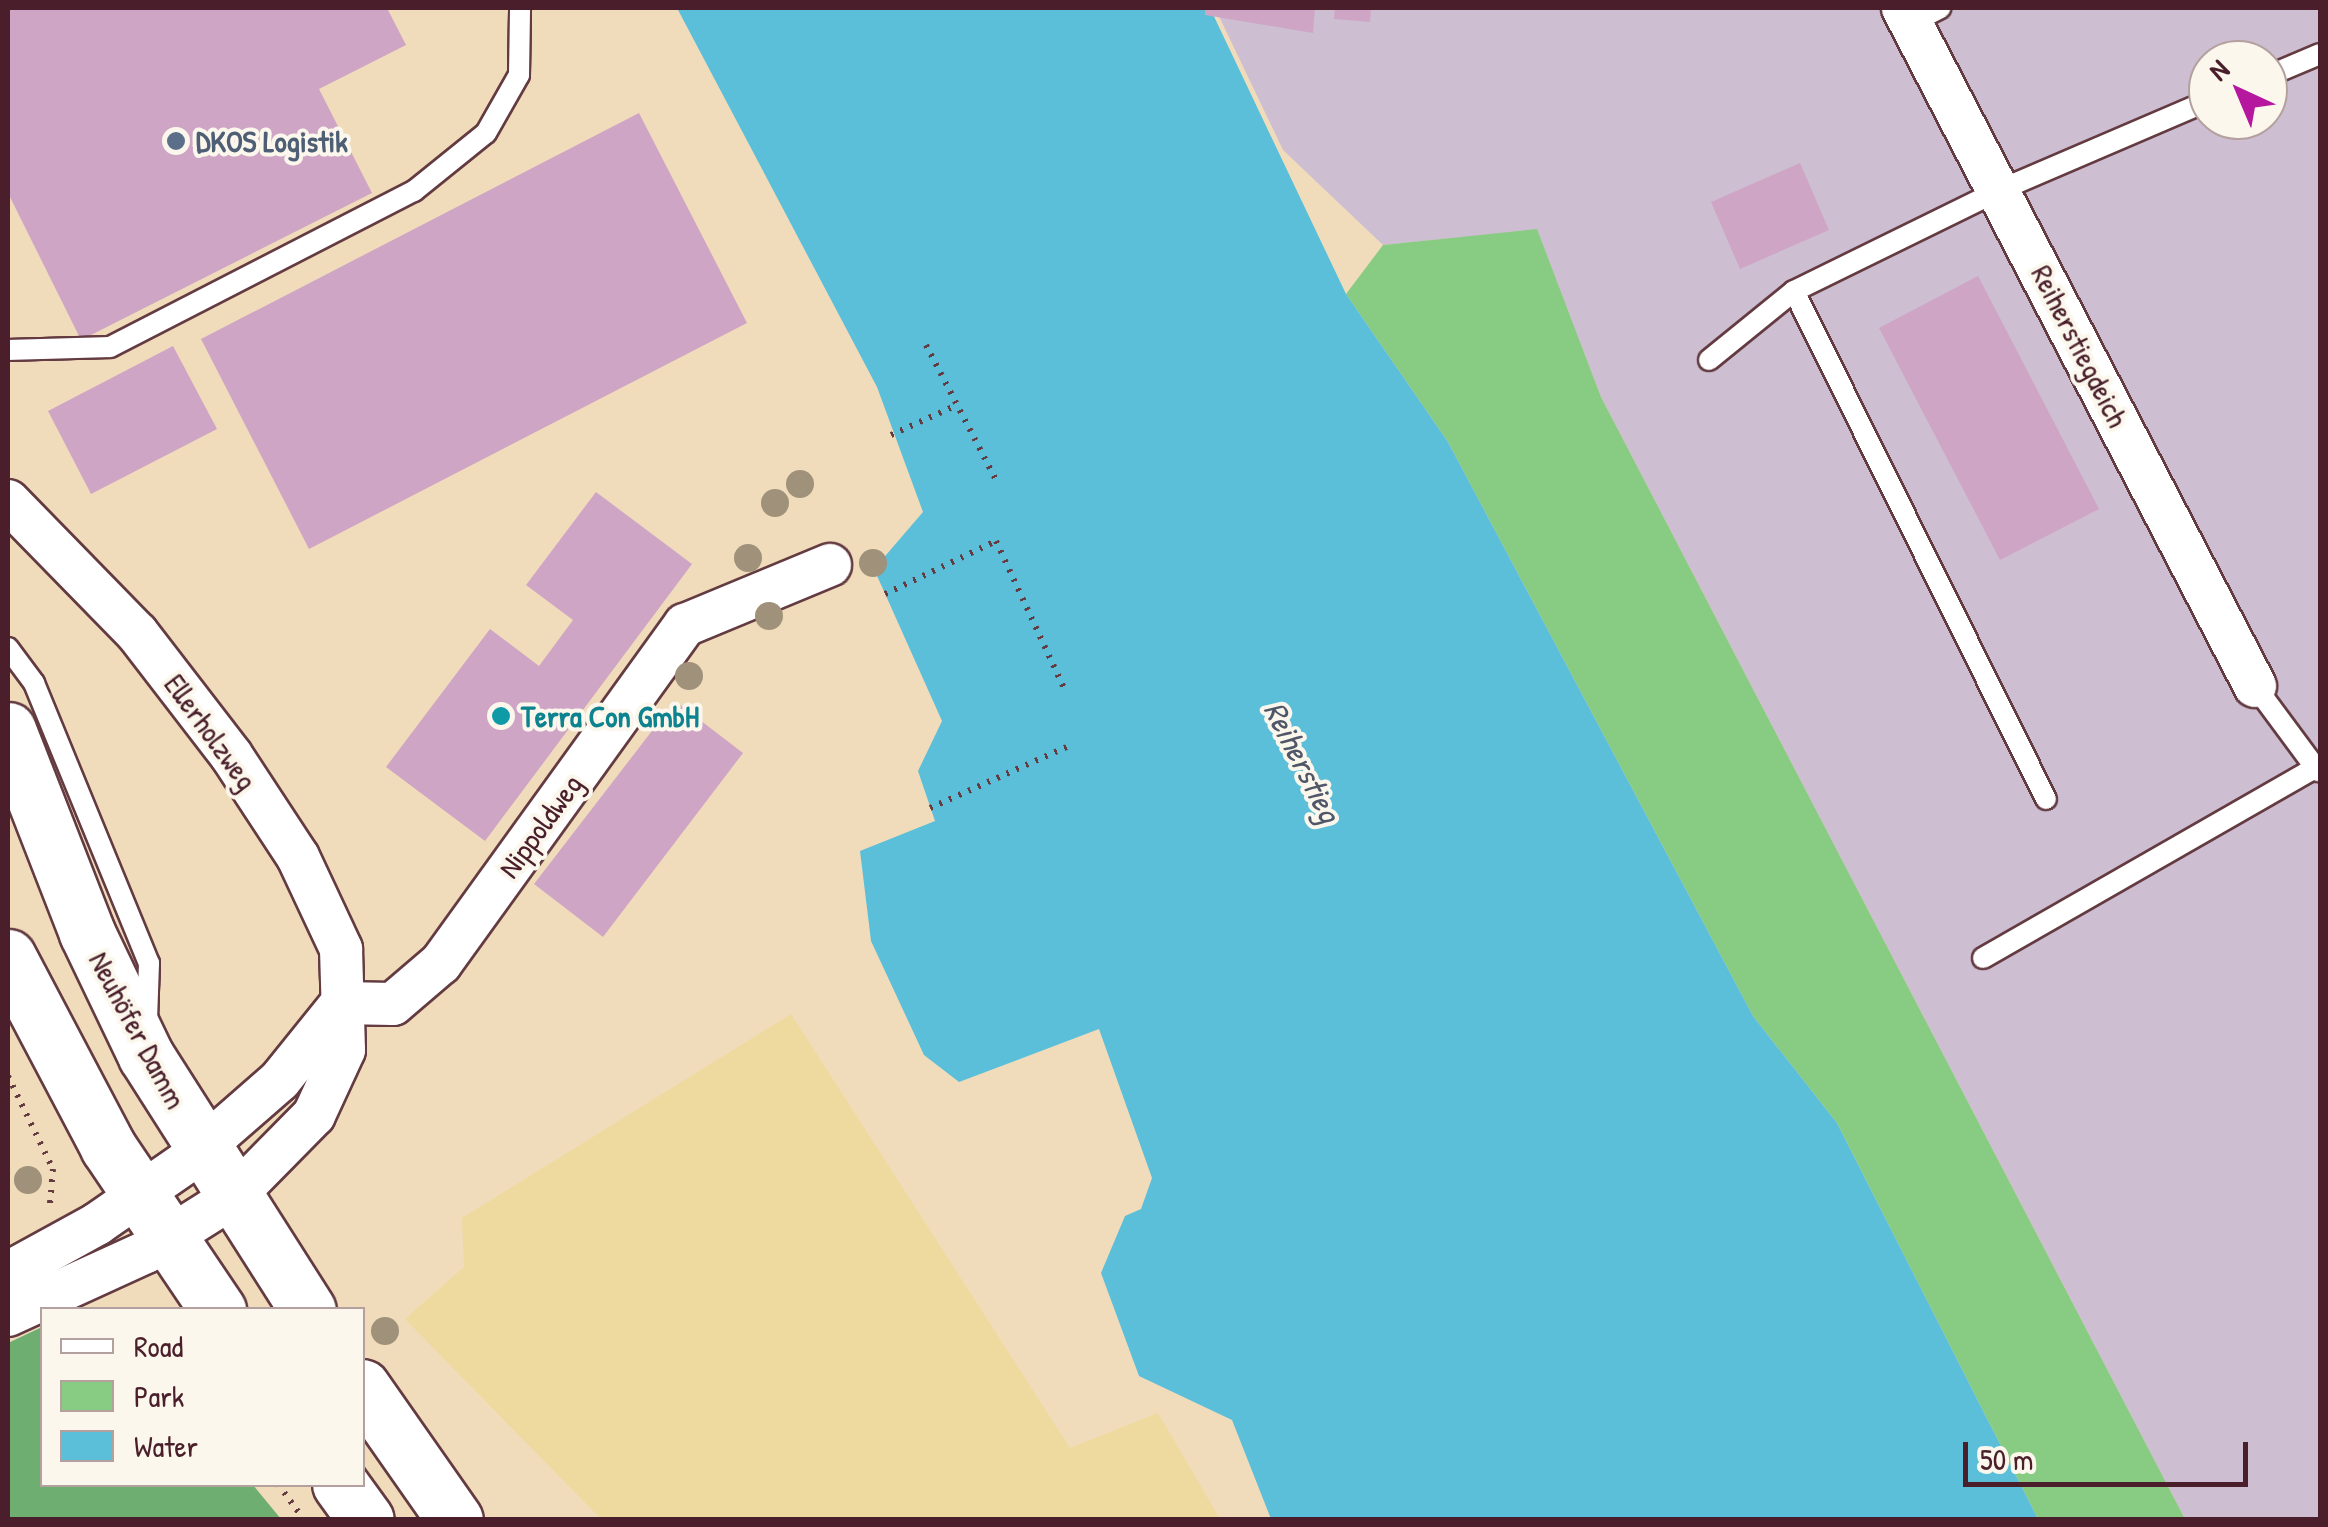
<!DOCTYPE html>
<html>
<head>
<meta charset="utf-8">
<style>
  body { margin:0 }
  #map { position:relative; width:2328px; height:1527px; overflow:hidden; background:#f0dcbb; font-family:"Patrick Hand",sans-serif }
  div>[style] { position:absolute }
  [style*='--x'] { left:calc(var(--x)*1px); top:calc(var(--y)*1px); width:calc(var(--w)*1px); rotate:calc(var(--a)*1deg) }
  .industrial>* { inset:0; background:#cebed1 }
  .green>* { inset:0; background:#88cb83 }
  .forest>* { inset:0; background:#6eaf71 }
  .sand>* { inset:0; background:#eeda9e }
  .water>* { inset:0; background:#5bbfd9 }
  .building>* { inset:0; background:#cfa5c5 }
  .path>* { height:6px; margin-top:-3px; transform-origin:0; background:repeating-linear-gradient(90deg,#633b41 0 2.5px,transparent 0 10.5px) }
  .roads { filter:drop-shadow(2px 0 #633b41) drop-shadow(-2px 0 #633b41) drop-shadow(0 2px #633b41) drop-shadow(0 -2px #633b41) }
  .service>* { height:20px; margin:-10px; padding:0 10px; transform-origin:10px; border-radius:10px; background:#fff }
  .minor>* { height:42px; margin:-21px; padding:0 21px; transform-origin:21px; border-radius:21px; background:#fff }
  .secondary>* { height:55px; margin:-27.5px; padding:0 27.5px; transform-origin:27.5px; border-radius:27.5px; background:#fff }
  .trees>* { width:28px; height:28px; margin:-14px; border-radius:50%; background:#9f917a }
  .dots>* { width:28px; height:28px; translate:-50% -50%; box-sizing:border-box; border:5px solid #fbf7ec; border-radius:50% }
  span { translate:-50% -50%; white-space:nowrap; text-align:center; line-height:1.15; -webkit-text-stroke:8px #fbf7ec; paint-order:stroke }
  .service-label { font-size:30px; color:#4e5e75; font-weight:700 }
  .left { translate:0 -50%; text-align:left }
  .street-label { font-size:30px; color:#4a1f2b }
  .culture-label { font-size:30px; color:#0d838f; font-weight:700 }
  .water-label { font-size:32px; color:#505768; font-style:italic }
  .frame { position:absolute; inset:0; border:10px solid #4a1f2b; pointer-events:none }
  .legend { position:absolute; left:40px; top:1307px; width:325px; height:180px; box-sizing:border-box; background:#fbf7ec; border:2px solid #b4a19f; margin:0; padding:12px 18px; list-style:none; font-size:30px; color:#4a1f2b }
  .legend li { display:flex; align-items:center; gap:20px; height:50px }
  .legend b { width:50px; border:2px solid #b4a19f }
  .north { position:absolute; left:2188px; top:40px; width:100px; height:100px; box-sizing:border-box; background:#fbf7ec; border:2px solid #b4a19f; border-radius:50%; rotate:316deg; font-size:28px; font-weight:700; line-height:40px; text-align:center; color:#4a1f2b }
  .north::after { content:''; display:block; margin:auto; width:35px; height:45px; background:#b5179e; clip-path:polygon(50% 0,100% 100%,50% 72%,0 100%) }
  .scale { position:absolute; left:1963px; top:1442px; width:285px; height:45px; box-sizing:border-box; border:5px solid #4a1f2b; border-top:0; padding-left:12px; font-size:30px; line-height:35px; white-space:nowrap; color:#4a1f2b; -webkit-text-stroke:8px #fbf7ec; paint-order:stroke }
</style>
</head>
<body>
<div id="map">
  <div class="industrial">
    <div style="clip-path:polygon(evenodd,1215px 8px,2320px 8px,2320px 1519px,2185px 1519px,1601px 397px,1537px 230px,1383px 245px,1283px 150px,1215px 8px,2208px 60px,2268px 60px,2268px 120px,2208px 120px,2208px 60px)"></div>
  </div>
  <div class="green">
    <div style="clip-path:polygon(1537px 229px,1601px 397px,2185px 1519px,2038px 1519px,1837px 1123px,1753px 1016px,1448px 442px,1346px 294px,1383px 245px)"></div>
  </div>
  <div class="forest">
    <div style="clip-path:polygon(42px 1327px,42px 1484px,253px 1485px,281px 1519px,8px 1519px,8px 1343px)"></div>
  </div>
  <div class="sand">
    <div style="clip-path:polygon(791px 1014px,1070px 1448px,1158px 1413px,1220px 1519px,601px 1519px,405px 1319px,464px 1267px,462px 1218px)"></div>
  </div>
  <div class="water">
    <div style="clip-path:polygon(677px 8px,1210px 8px,1346px 294px,1448px 442px,1753px 1016px,1837px 1123px,2038px 1519px,1271px 1519px,1232px 1420px,1139px 1376px,1101px 1273px,1125px 1216px,1141px 1209px,1152px 1178px,1099px 1029px,959px 1082px,924px 1055px,871px 941px,860px 851px,935px 821px,918px 771px,942px 721px,874px 569px,923px 512px,877px 387px)"></div>
  </div>
  <div class="building">
    <div style="clip-path:polygon(8px 8px,387px 8px,406px 45px,319px 89px,372px 193px,81px 340px,8px 193px)"></div>
    <div style="clip-path:polygon(1205px 8px,1315px 8px,1313px 33px,1205px 15px)"></div>
    <div style="clip-path:polygon(1335px 8px,1371px 8px,1370px 22px,1334px 19px)"></div>
    <div style="clip-path:polygon(639px 113px,747px 323px,309px 549px,201px 339px)"></div>
    <div style="clip-path:polygon(1800px 163px,1829px 230px,1740px 269px,1711px 202px)"></div>
    <div style="clip-path:polygon(1978px 276px,2099px 509px,2000px 560px,1879px 328px)"></div>
    <div style="clip-path:polygon(173px 346px,217px 429px,91px 494px,48px 411px)"></div>
    <div style="clip-path:polygon(596px 492px,692px 564px,485px 841px,386px 767px,490px 629px,539px 666px,573px 620px,526px 585px)"></div>
    <div style="clip-path:polygon(675px 701px,743px 753px,603px 937px,534px 884px)"></div>
  </div>
  <div class="path">
    <div style="--x:926;--y:345;--w:150;--a:62.6"></div>
    <div style="--x:891;--y:435;--w:72;--a:-24.4"></div>
    <div style="--x:885;--y:594;--w:123;--a:-25.5"></div>
    <div style="--x:996;--y:541;--w:164;--a:65.2"></div>
    <div style="--x:930;--y:808;--w:157;--a:-24.1"></div>
    <div style="--x:8;--y:1076;--w:103;--a:64.2"></div>
    <div style="--x:53;--y:1169;--w:35;--a:95"></div>
    <div style="--x:278;--y:1484;--w:39;--a:54"></div>
  </div>
  <div class="roads">
    <div class="service">
      <div style="--x:1911;--y:23;--w:33;--a:-27"></div>
      <div style="--x:2268;--y:76;--w:56;--a:-22.9"></div>
      <div style="--x:1794;--y:291;--w:567;--a:63.62"></div>
      <div style="--x:8;--y:350;--w:102;--a:-1.7"></div>
      <div style="--x:110;--y:347;--w:342;--a:-27.2"></div>
      <div style="--x:414;--y:191;--w:92;--a:-38.9"></div>
      <div style="--x:486;--y:133;--w:67;--a:-60.4"></div>
      <div style="--x:519;--y:75;--w:67;--a:-89.1"></div>
      <div style="--x:1709;--y:360;--w:109;--a:-39.1"></div>
      <div style="--x:1794;--y:291;--w:229;--a:-26.1"></div>
      <div style="--x:2000;--y:190;--w:226;--a:-23.2"></div>
      <div style="--x:8;--y:648;--w:44;--a:53.4"></div>
      <div style="--x:34;--y:683;--w:303;--a:67.7"></div>
      <div style="--x:149;--y:963;--w:56;--a:92"></div>
      <div style="--x:2255;--y:686;--w:106;--a:53.5"></div>
      <div style="--x:1983;--y:958;--w:388;--a:-29.8"></div>
    </div>
    <div class="minor">
      <div style="--x:1903;--y:8;--w:764;--a:62.56"></div>
      <div style="--x:8;--y:501;--w:185;--a:45.7"></div>
      <div style="--x:137;--y:633;--w:154;--a:52.4"></div>
      <div style="--x:231;--y:755;--w:122;--a:56.7"></div>
      <div style="--x:298;--y:857;--w:102;--a:64.9"></div>
      <div style="--x:341;--y:949;--w:101;--a:88.3"></div>
      <div style="--x:344;--y:1050;--w:72;--a:114.8"></div>
      <div style="--x:314;--y:1115;--w:115;--a:134.6"></div>
      <div style="--x:233;--y:1197;--w:103;--a:147.7"></div>
      <div style="--x:146;--y:1252;--w:152;--a:155.5"></div>
      <div style="--x:342;--y:1003;--w:51;--a:1.1"></div>
      <div style="--x:393;--y:1004;--w:63;--a:-40.5"></div>
      <div style="--x:441;--y:963;--w:417;--a:-54.2"></div>
      <div style="--x:685;--y:625;--w:157;--a:-22.5"></div>
      <div style="--x:8;--y:1273;--w:102;--a:-28.8"></div>
      <div style="--x:97;--y:1224;--w:107;--a:-34.7"></div>
      <div style="--x:185;--y:1163;--w:126;--a:-41.1"></div>
      <div style="--x:280;--y:1080;--w:99;--a:-51.2"></div>
    </div>
    <div class="secondary">
      <div style="--x:8;--y:730;--w:218;--a:68.7"></div>
      <div style="--x:87;--y:933;--w:136;--a:64.4"></div>
      <div style="--x:146;--y:1056;--w:301;--a:57.5"></div>
      <div style="--x:8;--y:957;--w:215;--a:62.2"></div>
      <div style="--x:108;--y:1147;--w:197;--a:56"></div>
      <div style="--x:362;--y:1387;--w:162;--a:55"></div>
      <div style="--x:340;--y:1484;--w:44;--a:54.2"></div>
    </div>
  </div>
  <div class="trees">
    <div style="left:800px;top:484px"></div>
    <div style="left:775px;top:503px"></div>
    <div style="left:748px;top:558px"></div>
    <div style="left:873px;top:563px"></div>
    <div style="left:769px;top:616px"></div>
    <div style="left:689px;top:676px"></div>
    <div style="left:28px;top:1180px"></div>
    <div style="left:385px;top:1331px"></div>
  </div>
  <div class="dots">
    <div style="left:176px;top:141px;background:#5c6f8a"></div>
    <div style="left:501px;top:716px;background:#0f9aa8"></div>
  </div>
  <div class="service-label">
    <span class="left" style="left:196px;top:141px">DKOS Logistik</span>
  </div>
  <div class="street-label">
    <span style="left:2080px;top:346px;rotate:63deg">Reiherstiegdeich</span>
    <span style="left:211px;top:732px;rotate:54deg">Ellerholzweg</span>
    <span style="left:540px;top:826px;rotate:-54deg">Nippoldweg</span>
    <span style="left:138px;top:1030px;rotate:62deg">Neuhöfer Damm</span>
  </div>
  <div class="culture-label">
    <span class="left" style="left:521px;top:716px">Terra Con GmbH</span>
  </div>
  <div class="water-label">
    <span style="left:1302px;top:762px;rotate:63deg">Reiherstieg</span>
  </div>
  <div class="frame"></div>
  <ul class="legend">
  <li><b style="height:12px;background:#fff"></b>Road</li>
  <li><b style="height:28px;background:#88cb83"></b>Park</li>
  <li><b style="height:28px;background:#5bbfd9"></b>Water</li>
  </ul>
  <div class="north">N</div>
  <div class="scale">50 m</div>
</div>
</body>
</html>
